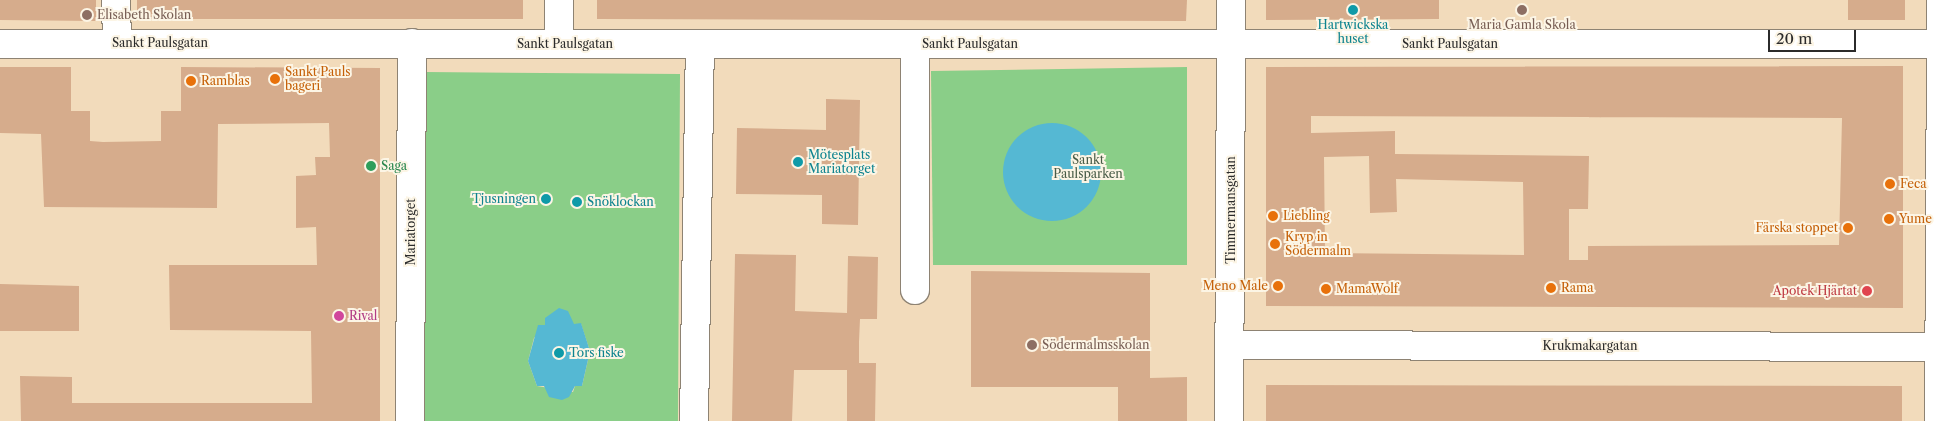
<!DOCTYPE html>
<html>
<head>
<meta charset="utf-8">
<style>
  body { margin:0 }
  #map { position:relative; width:1950px; height:421px; overflow:hidden; background:#f2dbbb; font-family:"Libre Caslon Text",serif }
  div>[style] { position:absolute }
  [style*='--x'] { left:calc(var(--x)*1px); top:calc(var(--y)*1px); width:calc(var(--w)*1px); rotate:calc(var(--a)*1deg) }
  .green>* { inset:0; background:#8ace88 }
  .water>* { inset:0; background:#55b8d3 }
  .round { border-radius:50% }
  .building>* { inset:0; background:#d6ac8c }
  .roads { filter:drop-shadow(1px 0 #8e8373) drop-shadow(-1px 0 #8e8373) drop-shadow(0 1px #8e8373) drop-shadow(0 -1px #8e8373) }
  .minor>* { height:28px; margin:-14px; padding:0 14px; transform-origin:14px; border-radius:14px; background:#fff }
  .dots>* { width:14px; height:14px; translate:-50% -50%; box-sizing:border-box; border:2px solid #fcf5e5; border-radius:50% }
  span { translate:-50% -50%; white-space:nowrap; text-align:center; line-height:1.15; -webkit-text-stroke:4px #fcf5e5; paint-order:stroke }
  .education-label { font-size:12px; color:#785e54 }
  .left { translate:0 -50%; text-align:left }
  .culture-label { font-size:12px; color:#0d838f }
  .right { translate:-100% -50%; text-align:right }
  .street-label { font-size:12px; color:#2b2b2b }
  .food-label { font-size:12px; color:#c56008 }
  .park-label { font-size:12px; color:#485c47 }
  .leisure-label { font-size:12px; color:#27864d }
  .health-label { font-size:12px; color:#be3a42 }
  .hotel-label { font-size:12px; color:#b23c85 }
  .scale { position:absolute; left:1768px; top:30px; width:88px; height:22px; box-sizing:border-box; border:2px solid #2b2b2b; border-top:0; padding-left:6px; font-size:15px; line-height:18px; white-space:nowrap; color:#2b2b2b; -webkit-text-stroke:4px #fcf5e5; paint-order:stroke }
</style>
</head>
<body>
<div id="map">
  <div class="green">
    <div style="clip-path:polygon(1187px 67px,1187px 265px,933px 265px,931px 71px)"></div>
    <div style="clip-path:polygon(evenodd,425px 72px,680px 74px,678px 421px,424px 421px,425px 72px,581px 324px,590px 351px,582px 386px,575px 386px,573px 392px,537px 386px,528px 361px,534px 338px,545px 325px,581px 324px)"></div>
  </div>
  <div class="water">
    <div class="round" style="left:1003px;top:123px;width:98px;height:98px"></div>
    <div style="clip-path:polygon(559px 308px,568px 311px,574px 324px,581px 323px,590px 351px,582px 386px,575px 386px,569px 397px,562px 400px,549px 397px,544px 386px,537px 386px,528px 361px,538px 325px,545px 325px,545px 318px)"></div>
  </div>
  <div class="building">
    <div style="clip-path:polygon(0 0,96px 0,96px 21px,0 20px)"></div>
    <div style="clip-path:polygon(137px 0,523px 0,523px 19px,137px 19px)"></div>
    <div style="clip-path:polygon(597px 0,1187px 0,1186px 21px,597px 19px)"></div>
    <div style="clip-path:polygon(1266px 0,1439px 0,1439px 19px,1266px 20px)"></div>
    <div style="clip-path:polygon(1848px 0,1905px 0,1905px 20px,1848px 20px)"></div>
    <div style="clip-path:polygon(evenodd,1903px 66px,1903px 308px,1266px 306px,1266px 67px,1903px 66px,1311px 116px,1842px 118px,1839px 245px,1588px 246px,1588px 260px,1569px 260px,1569px 209px,1588px 209px,1589px 156px,1395px 154px,1395px 131px,1311px 133px,1311px 116px,1903px 66px,1369px 156px,1370px 213px,1397px 212px,1396px 179px,1523px 182px,1524px 255px,1325px 253px,1324px 157px,1369px 156px)"></div>
    <div style="clip-path:polygon(0 67px,71px 67px,71px 111px,90px 111px,90px 141px,103px 142px,161px 141px,161px 111px,181px 111px,181px 67px,380px 68px,380px 421px,21px 421px,20px 376px,72px 377px,72px 403px,312px 403px,311px 331px,170px 330px,169px 265px,317px 265px,316px 227px,296px 228px,296px 176px,316px 175px,315px 157px,330px 157px,329px 123px,218px 124px,217px 208px,44px 207px,41px 134px,0 133px)"></div>
    <div style="clip-path:polygon(826px 99px,860px 100px,858px 225px,822px 224px,822px 195px,736px 194px,737px 128px,826px 130px)"></div>
    <div style="clip-path:polygon(735px 254px,796px 255px,795px 311px,847px 313px,848px 256px,878px 257px,877px 319px,860px 319px,859px 342px,859px 363px,876px 363px,875px 421px,847px 421px,847px 370px,794px 370px,792px 421px,732px 421px)"></div>
    <div style="clip-path:polygon(971px 271px,1150px 273px,1150px 378px,1187px 377px,1187px 421px,1118px 421px,1118px 387px,971px 387px)"></div>
    <div style="clip-path:polygon(0 284px,79px 286px,79px 331px,0 331px)"></div>
    <div style="clip-path:polygon(1266px 385px,1902px 386px,1902px 421px,1266px 421px)"></div>
  </div>
  <div class="roads">
    <div class="minor">
      <div style="--x:116;--y:0;--w:43;--a:88.7"></div>
      <div style="--x:559;--y:0;--w:44;--a:90"></div>
      <div style="--x:0;--y:44;--w:1941;--a:0"></div>
      <div style="--x:915;--y:290;--w:246;--a:-90"></div>
      <div style="--x:1229;--y:345;--w:721;--a:0.16"></div>
      <div style="--x:410;--y:421;--w:378;--a:-89.7"></div>
      <div style="--x:694;--y:421;--w:377;--a:-89.1"></div>
      <div style="--x:1229;--y:421;--w:421;--a:-89.7"></div>
      <div style="--x:1939;--y:421;--w:421;--a:-89.7"></div>
    </div>
  </div>
  <div class="dots">
    <div style="left:1353px;top:10px;background:#0f9aa8"></div>
    <div style="left:1522px;top:10px;background:#8d6e63"></div>
    <div style="left:87px;top:15px;background:#8d6e63"></div>
    <div style="left:275px;top:79px;background:#e8710a"></div>
    <div style="left:191px;top:81px;background:#e8710a"></div>
    <div style="left:798px;top:162px;background:#0f9aa8"></div>
    <div style="left:371px;top:166px;background:#2e9e5b"></div>
    <div style="left:1890px;top:184px;background:#e8710a"></div>
    <div style="left:546px;top:199px;background:#0f9aa8"></div>
    <div style="left:577px;top:202px;background:#0f9aa8"></div>
    <div style="left:1273px;top:216px;background:#e8710a"></div>
    <div style="left:1889px;top:219px;background:#e8710a"></div>
    <div style="left:1848px;top:228px;background:#e8710a"></div>
    <div style="left:1275px;top:244px;background:#e8710a"></div>
    <div style="left:1278px;top:286px;background:#e8710a"></div>
    <div style="left:1551px;top:288px;background:#e8710a"></div>
    <div style="left:1326px;top:289px;background:#e8710a"></div>
    <div style="left:1867px;top:291px;background:#e0444e"></div>
    <div style="left:339px;top:316px;background:#d1479c"></div>
    <div style="left:1032px;top:345px;background:#8d6e63"></div>
    <div style="left:559px;top:353px;background:#0f9aa8"></div>
  </div>
  <div class="education-label">
    <span class="left" style="left:97px;top:15px">Elisabeth Skolan</span>
    <span style="left:1522px;top:25px">Maria Gamla Skola</span>
    <span class="left" style="left:1042px;top:345px">Södermalmsskolan</span>
  </div>
  <div class="culture-label">
    <span style="left:1353px;top:32px">Hartwickska<br>huset</span>
    <span class="left" style="left:808px;top:162px">Mötesplats<br>Mariatorget</span>
    <span class="right" style="left:536px;top:199px">Tjusningen</span>
    <span class="left" style="left:587px;top:202px">Snöklockan</span>
    <span class="left" style="left:569px;top:353px">Tors fiske</span>
  </div>
  <div class="street-label">
    <span style="left:160px;top:43px">Sankt Paulsgatan</span>
    <span style="left:565px;top:44px">Sankt Paulsgatan</span>
    <span style="left:970px;top:44px">Sankt Paulsgatan</span>
    <span style="left:1450px;top:44px">Sankt Paulsgatan</span>
    <span style="left:1231px;top:210px;rotate:-90deg">Timmermansgatan</span>
    <span style="left:411px;top:232px;rotate:-90deg">Mariatorget</span>
    <span style="left:1590px;top:346px">Krukmakargatan</span>
  </div>
  <div class="food-label">
    <span class="left" style="left:285px;top:79px">Sankt Pauls<br>bageri</span>
    <span class="left" style="left:201px;top:81px">Ramblas</span>
    <span class="left" style="left:1900px;top:184px">Feca</span>
    <span class="left" style="left:1283px;top:216px">Liebling</span>
    <span class="left" style="left:1899px;top:219px">Yume</span>
    <span class="right" style="left:1838px;top:228px">Färska stoppet</span>
    <span class="left" style="left:1285px;top:244px">Kryp in<br>Södermalm</span>
    <span class="right" style="left:1268px;top:286px">Meno Male</span>
    <span class="left" style="left:1561px;top:288px">Rama</span>
    <span class="left" style="left:1336px;top:289px">MamaWolf</span>
  </div>
  <div class="park-label">
    <span style="left:1088px;top:167px">Sankt<br>Paulsparken</span>
  </div>
  <div class="leisure-label">
    <span class="left" style="left:381px;top:166px">Saga</span>
  </div>
  <div class="health-label">
    <span class="right" style="left:1857px;top:291px">Apotek Hjärtat</span>
  </div>
  <div class="hotel-label">
    <span class="left" style="left:349px;top:316px">Rival</span>
  </div>
  <div class="scale">20 m</div>
</div>
</body>
</html>
